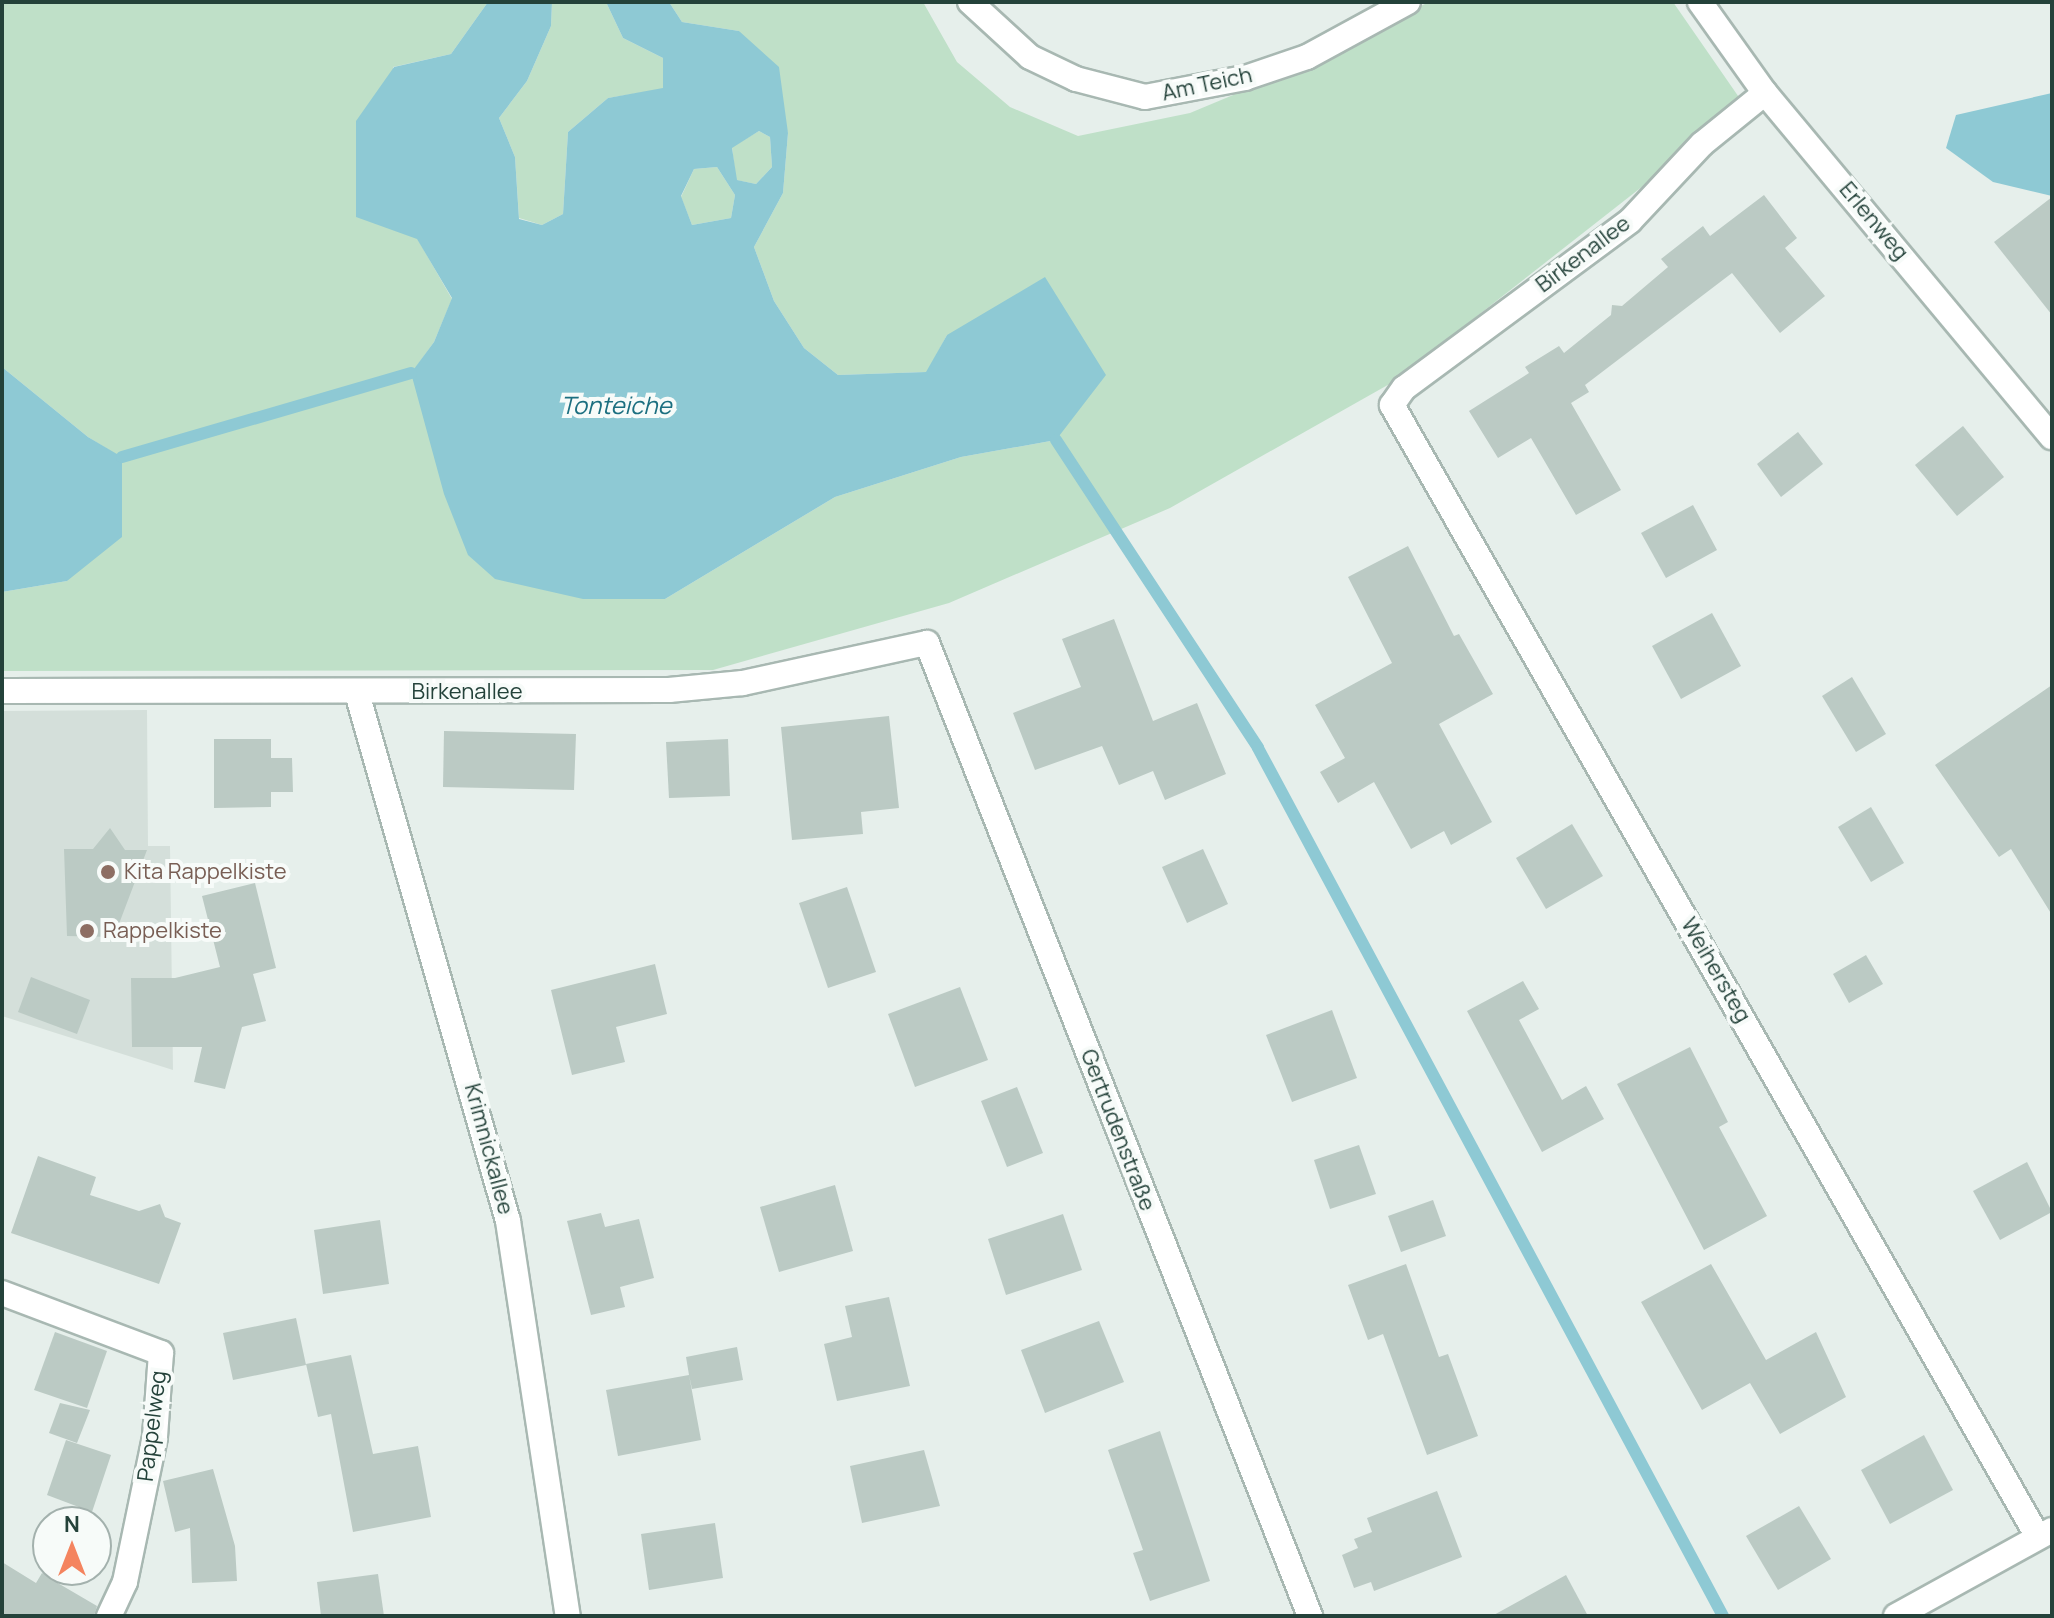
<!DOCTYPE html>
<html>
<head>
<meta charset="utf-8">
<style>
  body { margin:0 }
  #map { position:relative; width:2054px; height:1618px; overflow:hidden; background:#e6efeb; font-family:Manrope,sans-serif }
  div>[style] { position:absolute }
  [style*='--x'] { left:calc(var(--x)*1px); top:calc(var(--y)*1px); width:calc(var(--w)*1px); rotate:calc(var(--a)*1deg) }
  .built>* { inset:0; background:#d4dfda }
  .green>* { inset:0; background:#bfe0c8 }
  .water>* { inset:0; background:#8ec9d4 }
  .stream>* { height:12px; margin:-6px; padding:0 6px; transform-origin:6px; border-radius:6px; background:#8ec9d4 }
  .building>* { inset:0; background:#bbcac4 }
  .roads { filter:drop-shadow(2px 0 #a8b8b2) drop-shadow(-2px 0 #a8b8b2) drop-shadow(0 2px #a8b8b2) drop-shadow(0 -2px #a8b8b2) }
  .street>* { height:24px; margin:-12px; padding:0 12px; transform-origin:12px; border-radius:12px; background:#fff }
  .dots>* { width:22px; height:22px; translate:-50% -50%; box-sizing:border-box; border:4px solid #f7fbf9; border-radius:50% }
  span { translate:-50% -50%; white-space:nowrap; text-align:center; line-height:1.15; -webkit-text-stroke:8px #f7fbf9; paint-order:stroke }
  .street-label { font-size:22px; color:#24423a }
  .education-label { font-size:22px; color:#785e54 }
  .left { translate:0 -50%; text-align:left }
  .water-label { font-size:24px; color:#1c6f80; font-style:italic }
  .frame { position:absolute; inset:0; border:4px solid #24423a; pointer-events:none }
  .north { position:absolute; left:32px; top:1506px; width:80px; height:80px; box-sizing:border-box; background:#f7fbf9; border:2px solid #a3b1ad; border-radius:50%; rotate:0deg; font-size:22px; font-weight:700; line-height:32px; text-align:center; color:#24423a }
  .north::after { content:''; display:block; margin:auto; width:28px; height:36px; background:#f4845f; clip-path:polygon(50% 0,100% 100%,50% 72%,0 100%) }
</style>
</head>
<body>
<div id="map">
  <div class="built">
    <div style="clip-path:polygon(147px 710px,148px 846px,170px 846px,173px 1070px,2px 1016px,2px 711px)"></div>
  </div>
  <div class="green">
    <div style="clip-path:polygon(2px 2px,488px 2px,451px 54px,393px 67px,417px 238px,452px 299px,434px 342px,411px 374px,665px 599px,835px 497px,961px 457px,1056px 440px,947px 335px,927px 372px,838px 375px,804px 348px,774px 301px,754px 247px,783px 193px,788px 133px,739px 31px,682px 22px,669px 2px,923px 2px,957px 62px,1010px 107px,1078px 136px,1190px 113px,1288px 72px,1429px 2px,1673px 2px,1745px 106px,1393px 382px,1170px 508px,949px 603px,713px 670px,2px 671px,2px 592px,67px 581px,122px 458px,88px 437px,2px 367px)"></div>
    <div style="clip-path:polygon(552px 2px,606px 2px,623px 38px,663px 58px,663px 89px,608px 98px,568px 132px,563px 214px,542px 225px,519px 218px,515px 157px,499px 118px,527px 81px,551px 26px)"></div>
    <div style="clip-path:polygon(759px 131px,770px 137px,772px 167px,756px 184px,736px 180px,732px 147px)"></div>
    <div style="clip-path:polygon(717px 167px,735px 195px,731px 218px,692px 225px,681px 197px,694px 169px)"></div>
  </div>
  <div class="water">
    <div style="clip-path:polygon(evenodd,488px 2px,552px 2px,551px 26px,527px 81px,499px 118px,515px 157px,519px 219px,542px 225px,563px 214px,568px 132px,608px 98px,663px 88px,663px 58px,623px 38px,606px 2px,669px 2px,682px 22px,739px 31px,779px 67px,788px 133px,783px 193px,754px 247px,774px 301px,804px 348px,838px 375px,926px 372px,947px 335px,1045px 277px,1106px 375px,1056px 440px,961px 457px,835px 497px,665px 599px,583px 599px,495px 579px,468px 555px,444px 494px,411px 373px,434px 342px,452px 298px,417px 239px,356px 217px,356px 121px,394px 67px,451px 54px,488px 2px,759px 131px,770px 137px,772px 167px,756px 184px,737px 180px,732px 148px,759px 131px,488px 2px,717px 167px,735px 195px,731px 218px,692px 225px,681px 196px,694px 169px,717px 167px)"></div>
    <div style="clip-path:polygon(2052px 93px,2052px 196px,1993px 182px,1946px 148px,1956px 115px)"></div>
    <div style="clip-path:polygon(2px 367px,88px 437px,122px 457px,122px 537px,67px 581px,2px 592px)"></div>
  </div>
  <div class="stream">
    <div style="--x:1056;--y:440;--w:368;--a:56.7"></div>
    <div style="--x:1258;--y:748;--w:985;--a:61.82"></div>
    <div style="--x:122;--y:457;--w:301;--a:-16.2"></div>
  </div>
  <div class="building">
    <div style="clip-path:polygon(1764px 195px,1797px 238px,1785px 248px,1825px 296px,1780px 333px,1732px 273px,1585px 385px,1589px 392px,1571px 403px,1621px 490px,1576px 515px,1531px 438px,1498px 458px,1469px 411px,1529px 373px,1525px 367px,1559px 346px,1564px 353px,1611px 315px,1612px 305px,1622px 306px,1668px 267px,1661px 259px,1703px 226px,1710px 236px)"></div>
    <div style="clip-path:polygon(2052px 197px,2052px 315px,1994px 242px)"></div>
    <div style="clip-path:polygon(1963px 426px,2004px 477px,1957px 516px,1915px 465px)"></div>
    <div style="clip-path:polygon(1798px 432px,1823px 464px,1781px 497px,1757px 464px)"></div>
    <div style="clip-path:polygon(1693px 505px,1717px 550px,1666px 578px,1641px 533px)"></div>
    <div style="clip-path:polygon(1408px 546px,1454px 636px,1459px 634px,1493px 694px,1439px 724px,1492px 822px,1451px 845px,1444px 831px,1411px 849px,1374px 782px,1338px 803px,1320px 772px,1345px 758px,1315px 705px,1392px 663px,1348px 577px)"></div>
    <div style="clip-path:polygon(1712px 613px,1741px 666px,1681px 699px,1652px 646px)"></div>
    <div style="clip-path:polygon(1114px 619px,1153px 721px,1197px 703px,1226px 774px,1165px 800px,1153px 771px,1119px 785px,1102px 746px,1035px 770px,1013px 713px,1081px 687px,1062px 639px)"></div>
    <div style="clip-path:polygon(1852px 677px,1886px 734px,1856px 752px,1822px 696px)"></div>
    <div style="clip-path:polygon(2052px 685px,2052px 915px,2011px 849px,1999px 857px,1935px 765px)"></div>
    <div style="clip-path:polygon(889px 716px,899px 808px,861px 812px,863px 834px,792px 840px,781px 727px)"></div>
    <div style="clip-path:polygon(444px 731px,576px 734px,574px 790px,443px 787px)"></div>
    <div style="clip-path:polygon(214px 739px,271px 739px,271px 758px,292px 758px,293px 792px,271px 792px,271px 807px,214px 808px)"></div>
    <div style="clip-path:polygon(728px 739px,730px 796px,669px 798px,666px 742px)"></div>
    <div style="clip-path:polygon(1871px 807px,1904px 863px,1871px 882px,1838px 827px)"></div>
    <div style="clip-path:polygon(1572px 824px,1603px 876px,1546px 909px,1516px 858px)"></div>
    <div style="clip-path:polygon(110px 828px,125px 850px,147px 850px,114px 937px,67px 936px,64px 849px,93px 849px)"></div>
    <div style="clip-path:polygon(1203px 849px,1228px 904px,1187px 923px,1162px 867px)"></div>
    <div style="clip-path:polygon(255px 883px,276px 968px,253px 974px,266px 1021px,242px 1027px,225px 1089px,194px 1082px,202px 1047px,132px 1047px,131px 978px,175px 978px,220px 967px,202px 896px)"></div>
    <div style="clip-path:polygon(847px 887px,876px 972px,828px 988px,799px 903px)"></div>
    <div style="clip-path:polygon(1866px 955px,1883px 984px,1849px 1003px,1833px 974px)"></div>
    <div style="clip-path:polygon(655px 964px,667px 1014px,616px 1027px,625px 1062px,572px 1075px,551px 990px)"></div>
    <div style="clip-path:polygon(31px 977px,90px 1000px,77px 1034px,18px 1012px)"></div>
    <div style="clip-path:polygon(1523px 981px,1539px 1009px,1519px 1020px,1562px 1100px,1586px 1086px,1604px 1119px,1542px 1152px,1467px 1011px)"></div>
    <div style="clip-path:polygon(960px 987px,988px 1060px,915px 1087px,888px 1014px)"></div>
    <div style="clip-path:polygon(1332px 1010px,1357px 1078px,1292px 1102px,1266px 1035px)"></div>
    <div style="clip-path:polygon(1690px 1047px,1728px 1122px,1719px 1127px,1767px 1216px,1704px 1250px,1617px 1084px)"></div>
    <div style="clip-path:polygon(1017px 1087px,1043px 1153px,1007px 1167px,981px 1101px)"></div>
    <div style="clip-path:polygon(1359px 1145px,1376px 1194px,1330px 1209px,1314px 1160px)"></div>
    <div style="clip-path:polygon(38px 1156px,96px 1177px,90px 1195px,139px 1211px,160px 1204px,165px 1217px,181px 1223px,159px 1284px,11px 1233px)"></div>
    <div style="clip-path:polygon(2027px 1162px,2052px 1212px,2000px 1240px,1973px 1191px)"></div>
    <div style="clip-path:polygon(835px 1185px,853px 1251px,779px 1272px,760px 1207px)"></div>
    <div style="clip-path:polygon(1433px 1200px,1446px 1236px,1401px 1252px,1388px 1216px)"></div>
    <div style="clip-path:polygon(601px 1213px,605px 1227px,639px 1219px,654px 1278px,620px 1287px,625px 1307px,591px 1315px,567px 1221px)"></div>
    <div style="clip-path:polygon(1063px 1214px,1082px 1270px,1006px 1295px,988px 1239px)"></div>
    <div style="clip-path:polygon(380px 1220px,389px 1284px,323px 1294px,314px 1230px)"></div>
    <div style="clip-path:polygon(1406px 1264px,1439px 1357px,1448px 1354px,1478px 1436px,1427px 1455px,1383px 1334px,1368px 1340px,1348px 1285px)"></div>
    <div style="clip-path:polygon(1711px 1264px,1766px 1360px,1816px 1332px,1846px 1397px,1780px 1434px,1750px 1383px,1702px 1410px,1641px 1302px)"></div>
    <div style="clip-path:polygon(889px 1297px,910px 1386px,837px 1401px,824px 1344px,852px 1337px,845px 1306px)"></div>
    <div style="clip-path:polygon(296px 1318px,306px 1365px,233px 1380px,223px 1333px)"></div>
    <div style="clip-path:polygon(1099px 1321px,1124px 1382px,1045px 1413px,1021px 1350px)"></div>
    <div style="clip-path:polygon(55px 1332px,107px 1351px,87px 1408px,34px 1390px)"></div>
    <div style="clip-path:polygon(737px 1347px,743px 1380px,692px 1389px,689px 1375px,701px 1440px,618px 1456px,606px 1390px,689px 1375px,686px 1357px)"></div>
    <div style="clip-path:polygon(351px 1355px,373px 1454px,418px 1446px,431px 1517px,353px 1532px,331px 1414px,318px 1417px,306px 1364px)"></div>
    <div style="clip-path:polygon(60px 1403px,90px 1410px,77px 1443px,49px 1433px)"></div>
    <div style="clip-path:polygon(1160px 1431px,1210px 1581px,1150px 1601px,1133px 1553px,1143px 1550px,1108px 1450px)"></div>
    <div style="clip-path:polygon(1924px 1435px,1953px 1490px,1890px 1524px,1861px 1470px)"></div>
    <div style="clip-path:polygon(66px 1440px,111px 1455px,92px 1512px,47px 1495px)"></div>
    <div style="clip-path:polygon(924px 1450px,940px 1506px,862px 1523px,850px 1466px)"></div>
    <div style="clip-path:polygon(213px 1469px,235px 1546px,237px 1581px,192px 1583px,190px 1528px,175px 1532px,163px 1481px)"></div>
    <div style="clip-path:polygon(1437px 1491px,1462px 1557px,1374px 1591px,1371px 1582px,1354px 1588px,1342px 1555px,1358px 1548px,1354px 1539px,1372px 1532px,1367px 1518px)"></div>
    <div style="clip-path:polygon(1799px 1506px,1831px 1559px,1778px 1590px,1746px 1536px)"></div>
    <div style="clip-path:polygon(715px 1523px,723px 1578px,649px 1590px,641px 1534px)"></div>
    <div style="clip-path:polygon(2px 1562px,36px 1583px,42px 1573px,56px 1582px,97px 1606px,94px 1616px,2px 1616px)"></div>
    <div style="clip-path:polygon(378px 1574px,384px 1616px,321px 1616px,317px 1582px)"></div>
    <div style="clip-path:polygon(1566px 1575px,1588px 1616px,1492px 1616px)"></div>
  </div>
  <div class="roads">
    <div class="street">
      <div style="--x:970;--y:2;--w:81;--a:42.5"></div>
      <div style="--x:1030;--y:57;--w:51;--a:25.6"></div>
      <div style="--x:1076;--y:79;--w:71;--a:14.6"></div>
      <div style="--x:1145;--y:97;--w:102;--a:-10.8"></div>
      <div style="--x:1245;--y:78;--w:65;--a:-18.7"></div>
      <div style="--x:1307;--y:57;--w:115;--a:-28.6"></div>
      <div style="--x:1700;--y:2;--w:112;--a:54.5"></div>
      <div style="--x:1765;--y:93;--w:448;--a:50.2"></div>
      <div style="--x:1765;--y:93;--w:81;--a:141"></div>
      <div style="--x:1702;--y:144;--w:105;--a:133.1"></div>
      <div style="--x:1630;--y:221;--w:281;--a:143.5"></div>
      <div style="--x:1404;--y:388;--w:21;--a:125"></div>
      <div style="--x:1392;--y:405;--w:1303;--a:60.29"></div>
      <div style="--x:2;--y:691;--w:667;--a:-0.09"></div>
      <div style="--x:669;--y:690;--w:74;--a:-5.4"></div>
      <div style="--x:743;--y:683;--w:188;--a:-12.3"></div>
      <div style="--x:927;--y:643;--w:1046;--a:68.51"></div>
      <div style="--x:357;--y:693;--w:549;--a:74.04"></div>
      <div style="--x:508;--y:1221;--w:400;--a:81.4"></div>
      <div style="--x:2;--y:1293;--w:170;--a:20.7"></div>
      <div style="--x:161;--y:1353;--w:84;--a:94.1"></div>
      <div style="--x:155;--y:1437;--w:148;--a:101.7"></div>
      <div style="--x:125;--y:1582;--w:38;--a:115"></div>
      <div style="--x:1896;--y:1616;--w:178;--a:-28.9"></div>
    </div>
  </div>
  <div class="dots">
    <div style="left:108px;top:872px;background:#8d6e63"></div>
    <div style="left:87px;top:931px;background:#8d6e63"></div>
  </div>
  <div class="street-label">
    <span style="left:1207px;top:84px;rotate:-12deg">Am Teich</span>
    <span style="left:1874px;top:221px;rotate:50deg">Erlenweg</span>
    <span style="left:1583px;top:254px;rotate:-37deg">Birkenallee</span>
    <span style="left:467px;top:692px">Birkenallee</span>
    <span style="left:1716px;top:970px;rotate:60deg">Weihersteg</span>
    <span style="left:1118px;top:1130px;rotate:69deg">Gertrudenstraße</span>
    <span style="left:489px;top:1149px;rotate:75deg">Krimnickallee</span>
    <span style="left:152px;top:1426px;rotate:-83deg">Pappelweg</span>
  </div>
  <div class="education-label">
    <span class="left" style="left:124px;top:872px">Kita Rappelkiste</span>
    <span class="left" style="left:103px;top:931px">Rappelkiste</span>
  </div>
  <div class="water-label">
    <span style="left:616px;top:405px">Tonteiche</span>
  </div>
  <div class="frame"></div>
  <div class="north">N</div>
</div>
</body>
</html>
